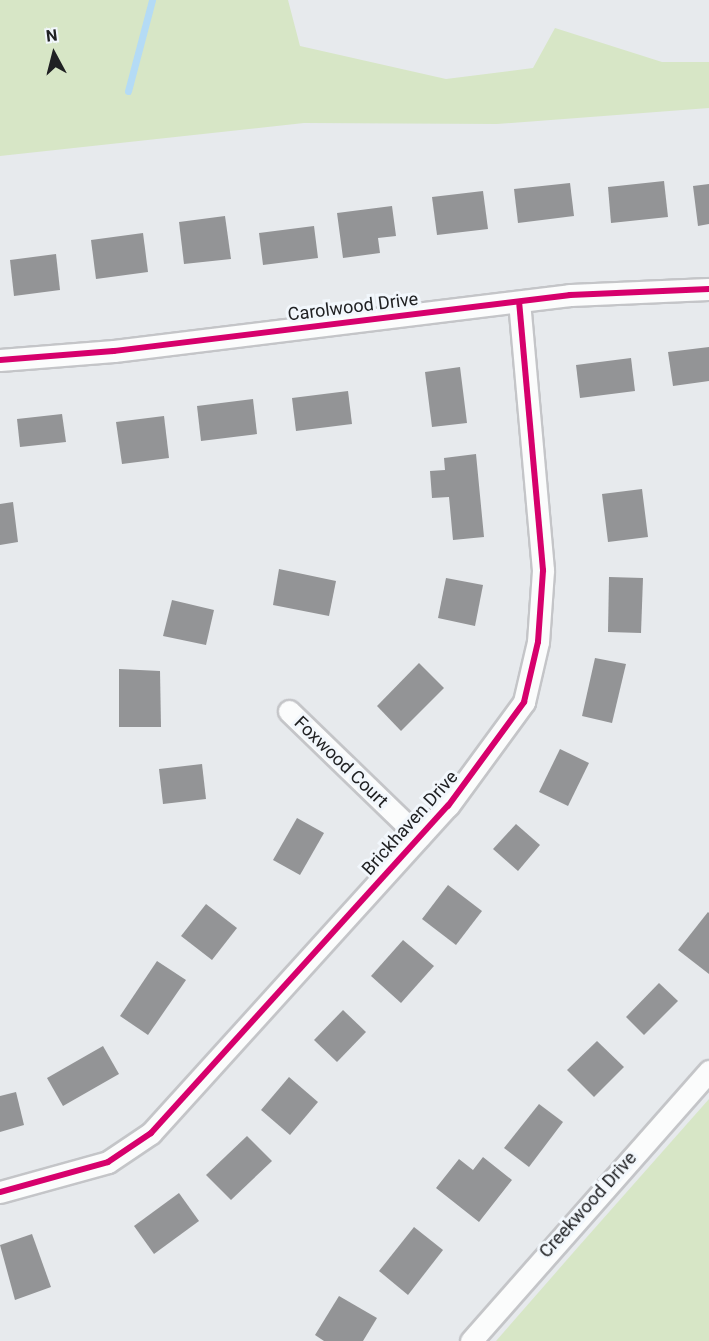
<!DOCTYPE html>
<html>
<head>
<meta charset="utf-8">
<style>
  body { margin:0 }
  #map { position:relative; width:709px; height:1341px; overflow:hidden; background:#e7eaed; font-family:Roboto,sans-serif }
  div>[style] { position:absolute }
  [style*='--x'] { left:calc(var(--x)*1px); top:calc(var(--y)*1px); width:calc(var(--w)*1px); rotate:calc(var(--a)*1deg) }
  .green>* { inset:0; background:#d7e6c6 }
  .stream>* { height:7px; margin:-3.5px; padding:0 3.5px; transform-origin:3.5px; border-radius:3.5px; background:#b4dbf5 }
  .building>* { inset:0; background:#939496 }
  .roads { filter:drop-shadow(2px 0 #c4c5c8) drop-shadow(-2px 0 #c4c5c8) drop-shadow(0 2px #c4c5c8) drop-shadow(0 -2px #c4c5c8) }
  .street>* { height:21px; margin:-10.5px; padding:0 10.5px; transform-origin:10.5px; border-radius:10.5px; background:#fbfcfc }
  .cycleway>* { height:6px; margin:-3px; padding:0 3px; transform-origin:3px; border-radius:3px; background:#d6006c }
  span { translate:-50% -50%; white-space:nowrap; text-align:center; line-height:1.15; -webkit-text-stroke:6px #f2f7fc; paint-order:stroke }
  .street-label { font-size:18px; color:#202123 }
  .north { position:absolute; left:24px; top:24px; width:60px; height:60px; -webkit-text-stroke:4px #f2f7fc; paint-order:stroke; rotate:353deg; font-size:16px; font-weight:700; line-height:24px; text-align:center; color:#202123 }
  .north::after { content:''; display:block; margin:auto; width:21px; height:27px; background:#202123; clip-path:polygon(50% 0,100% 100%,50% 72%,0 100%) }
</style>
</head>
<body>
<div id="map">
  <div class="green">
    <div style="clip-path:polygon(0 0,288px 0,300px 46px,446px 79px,533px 68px,555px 28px,662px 62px,709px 62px,709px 108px,497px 124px,304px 123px,0 156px)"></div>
    <div style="clip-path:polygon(709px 1099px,709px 1341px,496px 1341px,579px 1246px)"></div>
  </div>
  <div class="stream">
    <div style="--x:128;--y:91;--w:94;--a:-75.2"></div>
  </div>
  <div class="building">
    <div style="clip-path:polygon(664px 181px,668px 217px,611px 223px,608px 187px)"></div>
    <div style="clip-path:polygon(570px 183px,574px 216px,518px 223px,514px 189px)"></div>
    <div style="clip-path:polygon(709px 184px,709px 224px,698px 226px,693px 186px)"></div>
    <div style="clip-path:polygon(483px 191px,488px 229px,437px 235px,432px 197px)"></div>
    <div style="clip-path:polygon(392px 206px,396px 236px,378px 238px,380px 253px,343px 258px,337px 213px)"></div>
    <div style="clip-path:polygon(225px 216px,231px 259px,184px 264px,179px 222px)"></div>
    <div style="clip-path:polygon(314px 226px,318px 258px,263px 265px,259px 233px)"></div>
    <div style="clip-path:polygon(143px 233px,148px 272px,96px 279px,91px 240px)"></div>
    <div style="clip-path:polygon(56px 254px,60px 290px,14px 296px,10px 260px)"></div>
    <div style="clip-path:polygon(709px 347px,709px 381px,673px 386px,668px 352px)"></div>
    <div style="clip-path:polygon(631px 358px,635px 391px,580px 398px,576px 365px)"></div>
    <div style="clip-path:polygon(460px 367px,467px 423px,432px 427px,425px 372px)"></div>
    <div style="clip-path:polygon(348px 391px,352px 424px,296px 431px,292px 398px)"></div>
    <div style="clip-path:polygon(253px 399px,257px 434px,201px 441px,197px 406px)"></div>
    <div style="clip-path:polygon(62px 414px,66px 442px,20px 447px,17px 419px)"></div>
    <div style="clip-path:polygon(164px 416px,169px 458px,122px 464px,116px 422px)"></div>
    <div style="clip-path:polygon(476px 454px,484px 537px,453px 540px,449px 497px,432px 498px,430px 471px,445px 470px,444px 458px)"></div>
    <div style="clip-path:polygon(642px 489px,648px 537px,608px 542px,602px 494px)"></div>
    <div style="clip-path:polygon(13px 502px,18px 542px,0 545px,0 504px)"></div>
    <div style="clip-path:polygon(279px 569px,336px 581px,329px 616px,273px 605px)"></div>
    <div style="clip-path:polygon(609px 577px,643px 578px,641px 633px,608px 632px)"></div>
    <div style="clip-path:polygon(446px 578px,483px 585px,475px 626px,438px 618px)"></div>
    <div style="clip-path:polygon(172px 600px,214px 610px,206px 645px,163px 636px)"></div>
    <div style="clip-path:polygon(595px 658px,626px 664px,612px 723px,582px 716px)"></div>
    <div style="clip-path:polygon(419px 663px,444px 688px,401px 731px,377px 706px)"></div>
    <div style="clip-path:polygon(119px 669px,160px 671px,161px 727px,119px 727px)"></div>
    <div style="clip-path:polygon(560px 749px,589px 763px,568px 806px,539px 792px)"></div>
    <div style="clip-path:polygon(202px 764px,206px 799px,163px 804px,159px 769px)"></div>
    <div style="clip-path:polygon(297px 818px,324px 833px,300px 875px,273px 860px)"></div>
    <div style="clip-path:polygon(516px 824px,540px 845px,518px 871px,493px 849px)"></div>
    <div style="clip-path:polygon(448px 885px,482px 911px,456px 945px,422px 919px)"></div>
    <div style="clip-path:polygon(206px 904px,237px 928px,212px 960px,181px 936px)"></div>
    <div style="clip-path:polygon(708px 912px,709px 913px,709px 974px,678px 950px)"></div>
    <div style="clip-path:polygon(403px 940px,434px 966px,401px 1003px,371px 976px)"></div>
    <div style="clip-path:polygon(157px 961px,186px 980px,148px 1035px,120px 1016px)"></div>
    <div style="clip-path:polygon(659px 983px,678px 1001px,644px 1035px,626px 1017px)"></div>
    <div style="clip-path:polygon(343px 1010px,366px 1032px,337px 1062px,314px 1040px)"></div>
    <div style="clip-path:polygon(597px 1041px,624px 1067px,594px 1097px,567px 1070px)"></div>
    <div style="clip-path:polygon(103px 1046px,119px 1074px,63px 1106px,47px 1078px)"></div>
    <div style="clip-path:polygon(289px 1077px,318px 1102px,290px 1135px,261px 1110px)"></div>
    <div style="clip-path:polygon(16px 1092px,24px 1125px,0 1132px,0 1096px)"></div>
    <div style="clip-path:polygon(539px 1104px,563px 1122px,529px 1167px,504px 1148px)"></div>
    <div style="clip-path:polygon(247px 1136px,272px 1161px,231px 1200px,206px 1175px)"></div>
    <div style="clip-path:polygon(483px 1157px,512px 1180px,479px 1222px,436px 1188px,459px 1159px,473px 1170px)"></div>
    <div style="clip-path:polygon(179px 1193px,199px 1221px,154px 1254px,134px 1226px)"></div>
    <div style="clip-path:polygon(414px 1227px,443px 1250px,408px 1295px,379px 1271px)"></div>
    <div style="clip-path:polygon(32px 1234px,51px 1287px,15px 1300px,0 1245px)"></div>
    <div style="clip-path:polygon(339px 1296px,377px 1318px,363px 1341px,324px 1341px,315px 1335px)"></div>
  </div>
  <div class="roads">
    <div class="street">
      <div style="--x:0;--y:360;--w:114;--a:-4.5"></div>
      <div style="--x:114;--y:351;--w:459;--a:-7"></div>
      <div style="--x:570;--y:295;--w:139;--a:-2.5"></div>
      <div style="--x:289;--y:711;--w:181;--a:44.1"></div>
      <div style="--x:0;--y:1192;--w:112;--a:-15.5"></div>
      <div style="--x:108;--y:1162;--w:52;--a:-34"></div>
      <div style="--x:151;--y:1133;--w:442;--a:-47.8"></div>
      <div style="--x:448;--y:806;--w:129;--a:-53.8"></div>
      <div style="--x:524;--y:702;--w:62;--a:-76.9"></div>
      <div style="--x:538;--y:642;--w:72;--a:-86"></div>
      <div style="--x:543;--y:570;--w:269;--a:-95.1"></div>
      <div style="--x:471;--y:1341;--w:360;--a:-48.6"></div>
    </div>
  </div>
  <div class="cycleway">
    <div style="--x:0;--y:360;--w:114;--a:-4.5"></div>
    <div style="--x:114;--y:351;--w:459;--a:-7"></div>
    <div style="--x:570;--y:295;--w:139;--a:-2.5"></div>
    <div style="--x:0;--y:1192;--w:112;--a:-15.5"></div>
    <div style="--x:108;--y:1162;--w:52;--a:-34"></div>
    <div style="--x:151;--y:1133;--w:442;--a:-47.8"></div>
    <div style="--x:448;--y:806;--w:129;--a:-53.8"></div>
    <div style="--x:524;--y:702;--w:62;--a:-76.9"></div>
    <div style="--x:538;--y:642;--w:72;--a:-86"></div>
    <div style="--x:543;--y:570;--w:269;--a:-95.1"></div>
  </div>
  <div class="street-label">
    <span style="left:353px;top:307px;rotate:-7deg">Carolwood Drive</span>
    <span style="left:341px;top:762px;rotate:44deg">Foxwood Court</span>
    <span style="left:410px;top:823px;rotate:-48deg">Brickhaven Drive</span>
    <span style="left:588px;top:1205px;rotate:-48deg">Creekwood Drive</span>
  </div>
  <div class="north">N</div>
</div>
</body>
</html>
